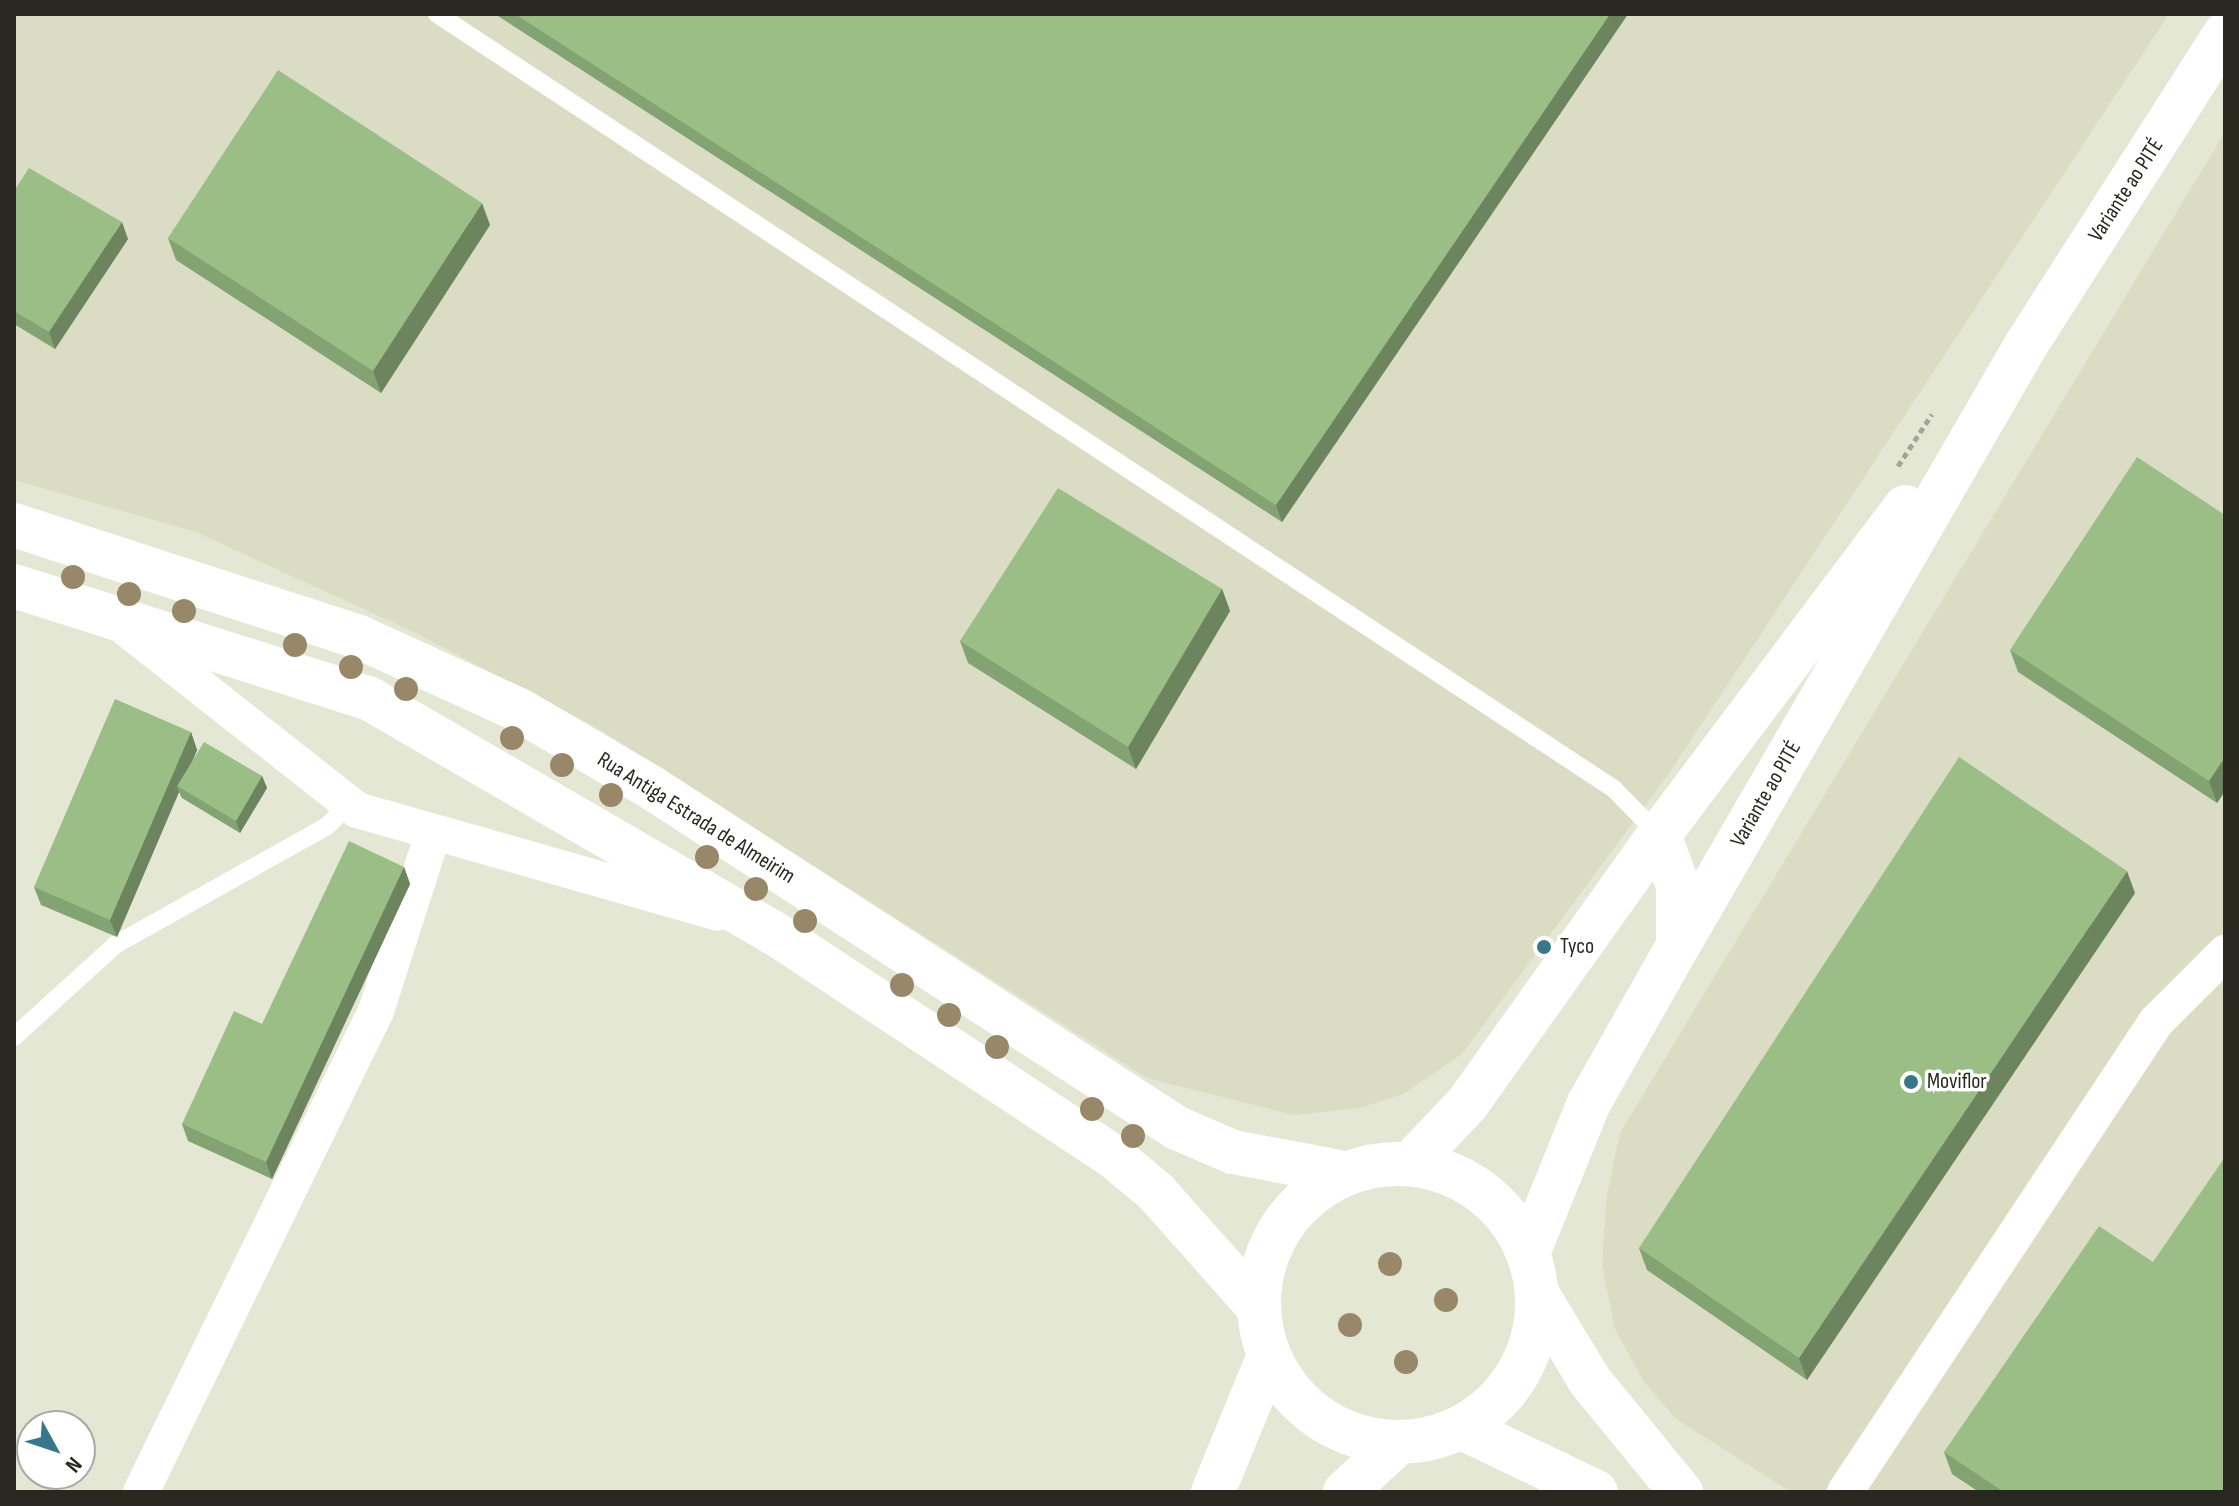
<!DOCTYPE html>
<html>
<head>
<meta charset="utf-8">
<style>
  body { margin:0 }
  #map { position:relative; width:2239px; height:1506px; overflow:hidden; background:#e4e7d4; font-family:"Sofia Sans Condensed",sans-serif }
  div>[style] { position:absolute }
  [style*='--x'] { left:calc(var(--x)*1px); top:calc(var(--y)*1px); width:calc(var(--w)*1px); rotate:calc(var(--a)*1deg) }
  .built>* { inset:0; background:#daddc3 }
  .path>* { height:5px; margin-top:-2.5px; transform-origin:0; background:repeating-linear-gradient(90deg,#a2a495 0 6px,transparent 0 10px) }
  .lane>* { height:18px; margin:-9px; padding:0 9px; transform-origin:9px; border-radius:9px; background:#fff }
  .street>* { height:36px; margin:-18px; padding:0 18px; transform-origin:18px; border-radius:18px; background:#fff }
  .secondary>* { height:44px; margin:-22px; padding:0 22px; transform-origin:22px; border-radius:22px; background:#fff }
  .primary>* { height:44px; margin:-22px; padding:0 22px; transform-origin:22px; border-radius:22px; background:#fff }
  .primary>.ring { margin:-22px; padding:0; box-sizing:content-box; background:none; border:44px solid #fff; border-radius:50% }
  .trees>* { width:24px; height:24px; margin:-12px; border-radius:50%; background:#988869 }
  .wall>* { inset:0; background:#84a373 }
  .shaded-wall>* { inset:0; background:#6c855e }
  .building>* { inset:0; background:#9abe86 }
  .dots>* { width:22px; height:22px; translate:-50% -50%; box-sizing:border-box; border:4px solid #fff; border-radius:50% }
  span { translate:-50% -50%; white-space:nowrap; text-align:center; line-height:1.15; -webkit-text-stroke:7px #fff; paint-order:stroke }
  .street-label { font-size:22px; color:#282821 }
  .poi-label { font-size:22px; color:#282821 }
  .left { translate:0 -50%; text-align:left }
  .frame { position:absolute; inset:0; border:16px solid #282821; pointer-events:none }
  .north { position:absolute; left:16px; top:1410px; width:80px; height:80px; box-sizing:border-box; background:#fff; border:2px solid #a9a9a6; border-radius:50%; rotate:130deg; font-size:22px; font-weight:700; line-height:32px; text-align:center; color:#282821 }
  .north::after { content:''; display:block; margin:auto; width:28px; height:36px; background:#38778b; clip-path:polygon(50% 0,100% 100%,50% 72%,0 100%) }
</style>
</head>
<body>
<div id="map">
  <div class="built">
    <div style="clip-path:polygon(14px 14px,2169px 14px,1668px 775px,1462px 1054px,1403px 1094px,1360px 1108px,1294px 1115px,1147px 1078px,596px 727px,418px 634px,196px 532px,14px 480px)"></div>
    <div style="clip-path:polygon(2225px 132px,2225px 1492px,1791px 1492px,1675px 1418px,1644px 1382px,1615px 1329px,1602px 1265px,1607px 1195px,1620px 1133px)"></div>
  </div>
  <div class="path">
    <div style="--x:1898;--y:466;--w:62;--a:-56.8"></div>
  </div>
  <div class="lane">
    <div style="--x:437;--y:14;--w:1409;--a:33.36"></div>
    <div style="--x:1614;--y:789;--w:64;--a:45.6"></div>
    <div style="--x:14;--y:1037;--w:137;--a:-42.3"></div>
    <div style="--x:115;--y:945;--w:243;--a:-29.3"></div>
    <div style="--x:327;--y:826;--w:32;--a:-44"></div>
  </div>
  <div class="street">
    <div style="--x:127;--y:629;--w:293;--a:38.2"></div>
    <div style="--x:357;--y:810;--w:375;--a:15.9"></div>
    <div style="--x:141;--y:1492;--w:535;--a:-63.96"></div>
    <div style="--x:376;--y:1011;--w:187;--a:-72.2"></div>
    <div style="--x:1845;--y:1492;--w:564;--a:-56.51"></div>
    <div style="--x:2156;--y:1022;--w:98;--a:-45"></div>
  </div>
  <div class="secondary">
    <div style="--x:14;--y:525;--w:365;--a:18"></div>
    <div style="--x:361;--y:638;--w:176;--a:24.5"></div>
    <div style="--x:521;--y:711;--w:152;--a:30.4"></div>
    <div style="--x:652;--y:788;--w:625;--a:32.93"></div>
    <div style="--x:1177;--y:1128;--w:61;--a:23.2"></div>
    <div style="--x:1233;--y:1152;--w:113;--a:10.7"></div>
    <div style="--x:14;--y:586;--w:374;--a:17.6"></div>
    <div style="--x:370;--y:699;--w:480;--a:30.1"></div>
    <div style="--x:785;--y:940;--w:394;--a:33.4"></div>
    <div style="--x:1114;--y:1157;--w:55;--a:39.8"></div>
    <div style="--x:1156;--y:1192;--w:154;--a:48.4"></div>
    <div style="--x:1538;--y:1295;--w:100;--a:58.8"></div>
    <div style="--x:1590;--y:1381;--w:144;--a:50.7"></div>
    <div style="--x:1462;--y:1428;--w:148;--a:25.5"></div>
  </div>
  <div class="primary">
    <div style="--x:1659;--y:835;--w:54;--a:69.6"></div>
    <div style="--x:1678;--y:886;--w:58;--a:90"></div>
    <div style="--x:1411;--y:1163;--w:81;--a:-46.5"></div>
    <div style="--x:1467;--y:1104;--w:330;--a:-54.5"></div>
    <div style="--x:1659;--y:835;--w:410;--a:-53.1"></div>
    <div class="ring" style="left:1259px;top:1164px;width:234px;height:234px"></div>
    <div style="--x:1528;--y:1253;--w:162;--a:-67.9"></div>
    <div style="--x:1589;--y:1103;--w:180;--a:-60.5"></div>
    <div style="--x:1678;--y:946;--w:694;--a:-59.93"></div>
    <div style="--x:2026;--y:345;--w:369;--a:-57.4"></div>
    <div style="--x:1213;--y:1492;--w:145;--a:-67.7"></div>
    <div style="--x:1345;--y:1492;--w:72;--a:-42.8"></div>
  </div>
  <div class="trees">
    <div style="left:73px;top:577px"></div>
    <div style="left:129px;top:594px"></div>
    <div style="left:184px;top:611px"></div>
    <div style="left:295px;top:645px"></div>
    <div style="left:351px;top:667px"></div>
    <div style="left:406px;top:689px"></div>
    <div style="left:512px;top:738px"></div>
    <div style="left:562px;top:765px"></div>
    <div style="left:611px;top:795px"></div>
    <div style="left:707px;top:857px"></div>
    <div style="left:756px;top:889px"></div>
    <div style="left:805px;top:921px"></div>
    <div style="left:902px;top:985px"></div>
    <div style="left:949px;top:1015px"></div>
    <div style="left:997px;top:1047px"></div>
    <div style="left:1092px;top:1109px"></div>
    <div style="left:1133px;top:1136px"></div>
    <div style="left:1390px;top:1264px"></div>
    <div style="left:1446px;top:1300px"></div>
    <div style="left:1350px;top:1325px"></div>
    <div style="left:1406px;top:1362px"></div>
  </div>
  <div class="wall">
    <div style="clip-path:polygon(495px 14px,1628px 14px,1282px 522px)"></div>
    <div style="clip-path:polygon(14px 191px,128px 239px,55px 349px,14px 324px)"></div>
    <div style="clip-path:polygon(490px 225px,381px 393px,176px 260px,168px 238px)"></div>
    <div style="clip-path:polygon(2225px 515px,2225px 791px,2217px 803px,2018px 672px,2010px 650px)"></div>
    <div style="clip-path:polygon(1222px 589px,1230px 611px,1136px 769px,968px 663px,960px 641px)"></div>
    <div style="clip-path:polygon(191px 732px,197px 750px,193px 760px,262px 776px,267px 788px,240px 833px,182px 798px,179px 792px,117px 937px,41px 905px,34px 887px)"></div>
    <div style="clip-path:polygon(404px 867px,410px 884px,272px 1179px,188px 1141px,182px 1124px,262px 1024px)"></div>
    <div style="clip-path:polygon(2135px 893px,1807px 1380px,1647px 1270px,1639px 1248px)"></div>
    <div style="clip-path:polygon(1944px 1452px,2225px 1492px,1979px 1492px,1952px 1474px)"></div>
  </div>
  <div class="shaded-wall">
    <div style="clip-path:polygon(1610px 14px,1628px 14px,1282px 522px,1276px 505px)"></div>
    <div style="clip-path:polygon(482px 203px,490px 225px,381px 393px,373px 371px)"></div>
    <div style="clip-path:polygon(122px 222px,128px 239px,55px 349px,49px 332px)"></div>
    <div style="clip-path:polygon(1222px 589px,1230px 611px,1136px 769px,1128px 747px)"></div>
    <div style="clip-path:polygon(191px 732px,197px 750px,181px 788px,177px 786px,179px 792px,117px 937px,110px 920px)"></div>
    <div style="clip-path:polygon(2225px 757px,2225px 791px,2217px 803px,2209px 781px)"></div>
    <div style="clip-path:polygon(262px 776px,267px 788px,240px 833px,236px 821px)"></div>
    <div style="clip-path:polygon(404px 867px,410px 884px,272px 1179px,266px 1162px)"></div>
    <div style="clip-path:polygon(2127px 871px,2135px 893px,1807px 1380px,1799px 1358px)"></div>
  </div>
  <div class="building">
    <div style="clip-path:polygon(515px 14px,1610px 14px,1276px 505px)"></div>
    <div style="clip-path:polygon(278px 70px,482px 203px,373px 371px,168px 238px)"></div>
    <div style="clip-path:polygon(29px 168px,122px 222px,49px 332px,14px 311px,14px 191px)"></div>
    <div style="clip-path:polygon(2137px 457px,2225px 515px,2225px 757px,2209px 781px,2010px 650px)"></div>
    <div style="clip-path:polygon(1058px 488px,1222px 589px,1128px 747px,960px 641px)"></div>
    <div style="clip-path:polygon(115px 699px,191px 732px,110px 920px,34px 887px)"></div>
    <div style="clip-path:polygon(204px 742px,262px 776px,236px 821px,177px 786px)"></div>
    <div style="clip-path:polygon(1959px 757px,2127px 871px,1799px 1358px,1639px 1248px)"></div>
    <div style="clip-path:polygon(349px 841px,404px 867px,266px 1162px,182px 1124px,234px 1011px,262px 1024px)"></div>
    <div style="clip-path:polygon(2225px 1157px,2225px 1492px,2004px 1492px,1944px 1452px,2099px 1226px,2153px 1262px)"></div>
  </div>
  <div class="dots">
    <div style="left:1544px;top:947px;background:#38778b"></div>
    <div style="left:1911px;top:1082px;background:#38778b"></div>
  </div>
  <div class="street-label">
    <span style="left:2126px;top:190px;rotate:-57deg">Variante ao PITÉ</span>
    <span style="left:1766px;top:794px;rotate:-60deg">Variante ao PITÉ</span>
    <span style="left:696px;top:818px;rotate:32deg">Rua Antiga Estrada de Almeirim</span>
  </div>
  <div class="poi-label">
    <span class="left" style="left:1560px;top:947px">Tyco</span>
    <span class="left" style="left:1927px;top:1082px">Moviflor</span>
  </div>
  <div class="frame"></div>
  <div class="north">N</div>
</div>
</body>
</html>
